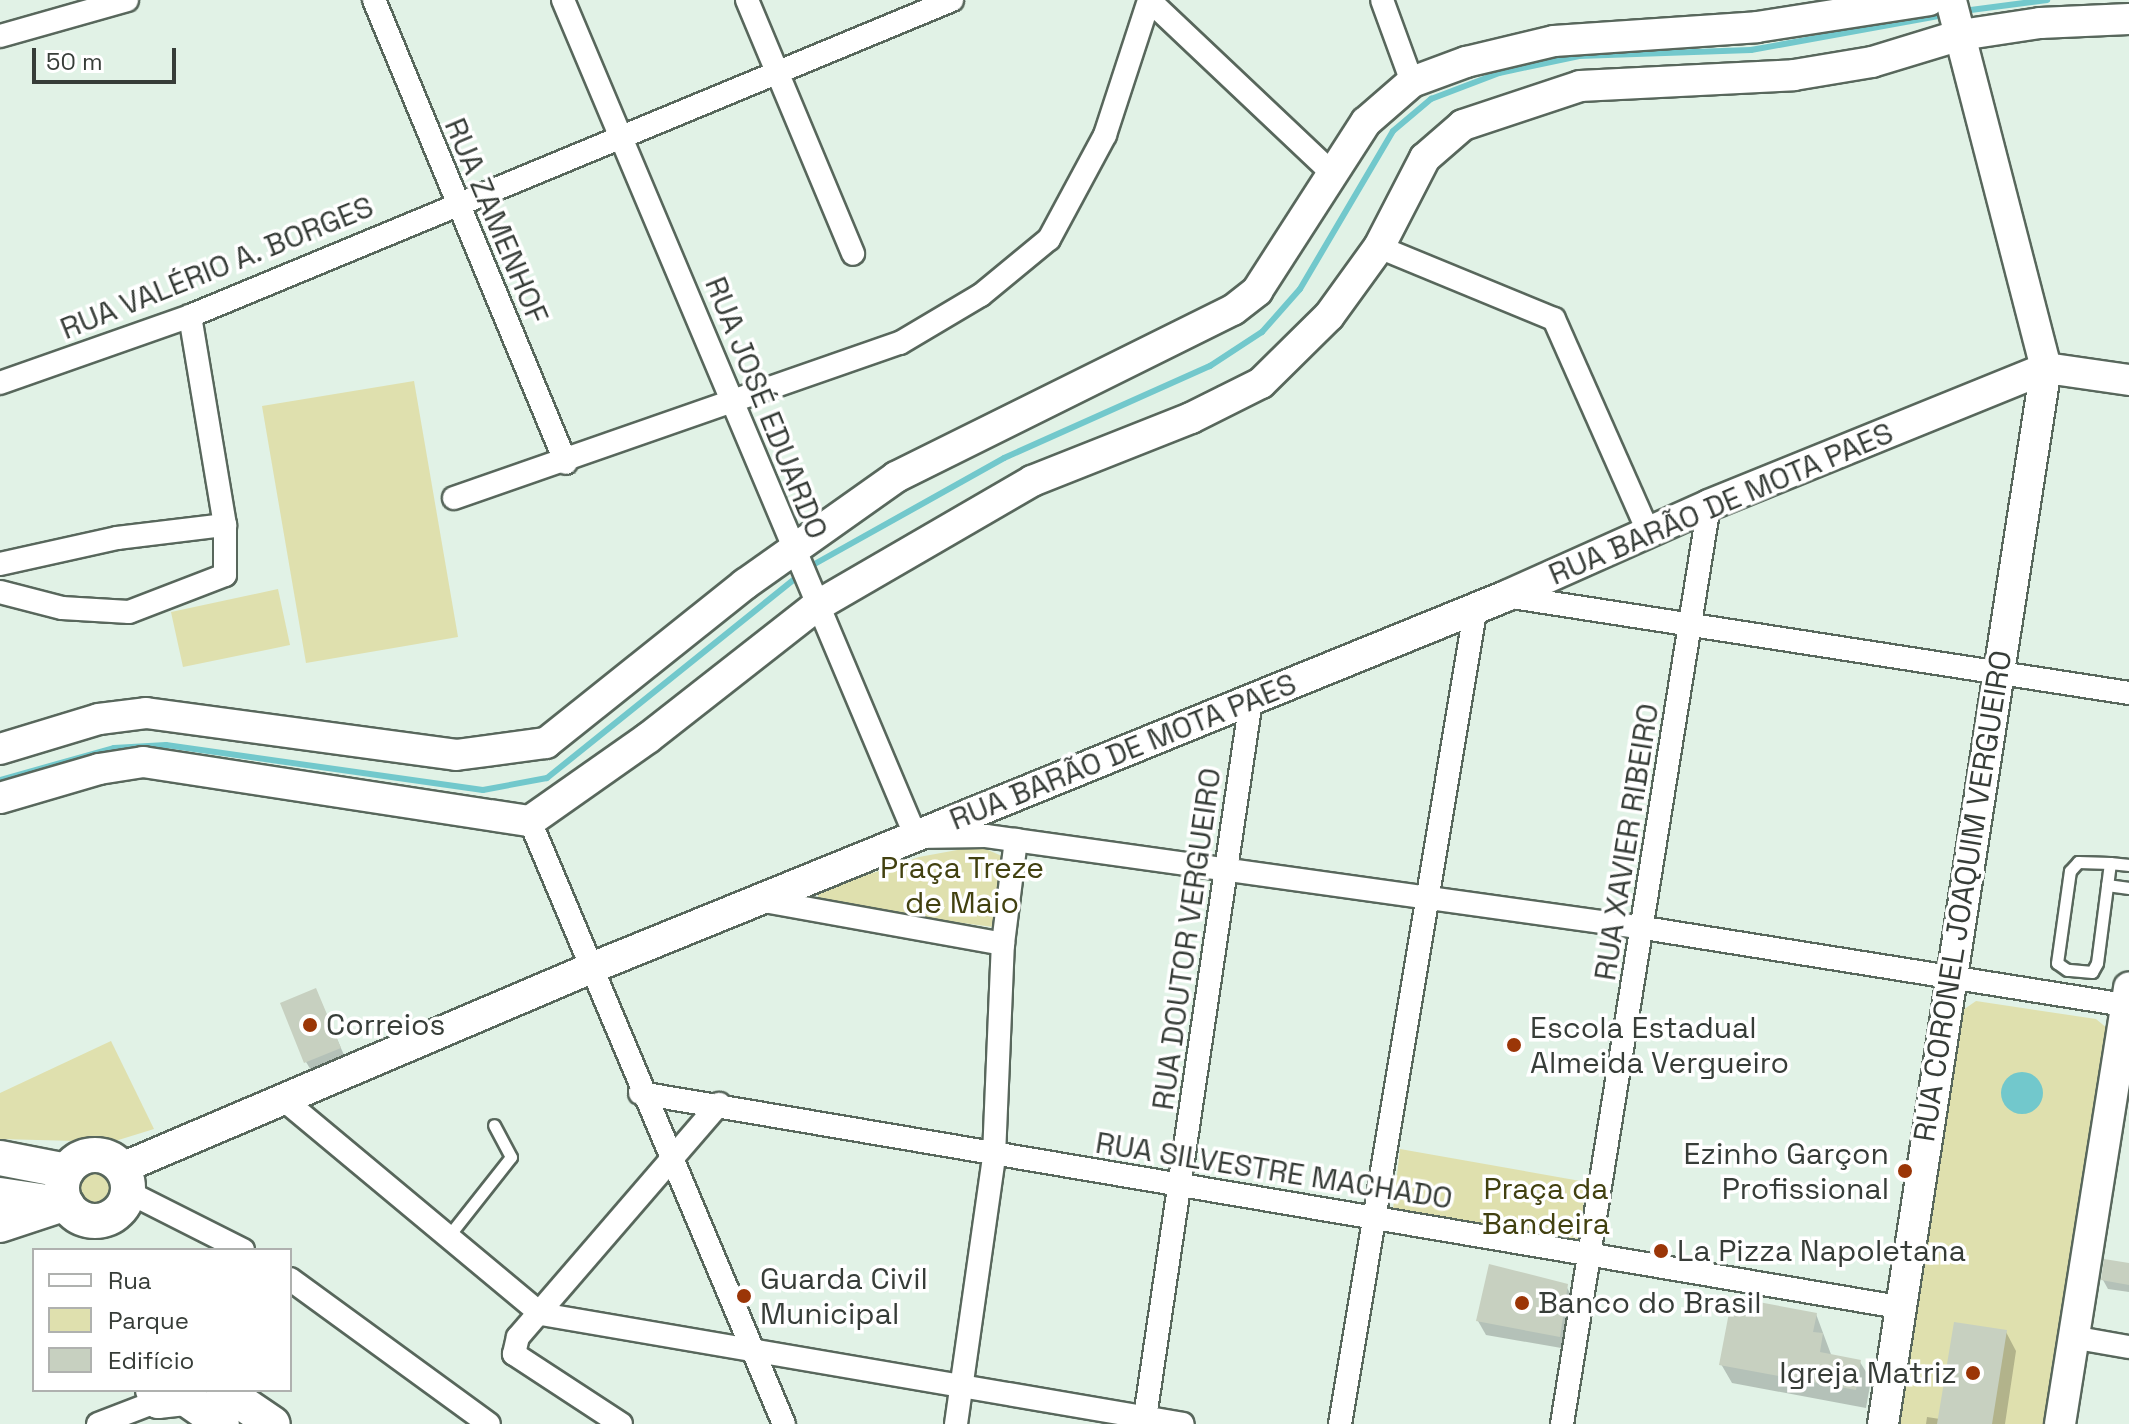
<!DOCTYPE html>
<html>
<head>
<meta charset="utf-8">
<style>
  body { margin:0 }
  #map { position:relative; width:2129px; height:1424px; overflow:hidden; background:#e1f2e6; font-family:"Space Grotesk",sans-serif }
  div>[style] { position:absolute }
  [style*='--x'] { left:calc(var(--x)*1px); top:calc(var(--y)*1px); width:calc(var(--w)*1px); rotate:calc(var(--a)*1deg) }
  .green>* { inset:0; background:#dfe0ae }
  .round { border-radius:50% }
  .water>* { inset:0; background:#72c8cc }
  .shadow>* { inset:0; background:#0003 }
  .stream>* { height:6px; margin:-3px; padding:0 3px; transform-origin:3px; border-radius:3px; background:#72c8cc }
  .building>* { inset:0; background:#c7d0c0 }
  .roads { filter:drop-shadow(2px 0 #58675c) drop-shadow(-2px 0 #58675c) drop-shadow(0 2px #58675c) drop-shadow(0 -2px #58675c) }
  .lane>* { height:11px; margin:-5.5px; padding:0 5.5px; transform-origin:5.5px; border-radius:5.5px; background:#fff }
  .street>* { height:22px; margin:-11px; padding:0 11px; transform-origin:11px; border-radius:11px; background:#fff }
  .secondary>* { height:30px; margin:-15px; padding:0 15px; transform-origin:15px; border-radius:15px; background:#fff }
  .primary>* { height:34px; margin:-17px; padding:0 17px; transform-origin:17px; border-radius:17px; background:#fff }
  .primary>.ring { margin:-17px; padding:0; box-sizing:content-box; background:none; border:34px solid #fff; border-radius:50% }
  .dots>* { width:22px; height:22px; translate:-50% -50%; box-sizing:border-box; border:4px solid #fff; border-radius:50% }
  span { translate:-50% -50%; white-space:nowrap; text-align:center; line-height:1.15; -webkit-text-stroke:7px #fff; paint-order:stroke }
  .street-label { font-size:30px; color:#373d38 }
  .park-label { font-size:30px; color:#424110 }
  .poi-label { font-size:30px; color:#373d38 }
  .left { translate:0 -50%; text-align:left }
  .right { translate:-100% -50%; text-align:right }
  .legend { position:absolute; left:32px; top:1248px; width:260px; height:144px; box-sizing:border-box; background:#fff; border:2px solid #afb1af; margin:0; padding:10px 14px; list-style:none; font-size:24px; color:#373d38 }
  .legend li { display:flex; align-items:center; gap:16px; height:40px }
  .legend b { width:40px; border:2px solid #afb1af }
  .scale { position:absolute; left:32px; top:48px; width:144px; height:36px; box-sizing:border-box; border:4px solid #373d38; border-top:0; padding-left:10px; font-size:24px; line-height:28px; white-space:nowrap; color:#373d38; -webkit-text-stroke:6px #fff; paint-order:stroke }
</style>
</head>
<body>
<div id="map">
  <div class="green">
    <div style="clip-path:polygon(414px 381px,458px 637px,306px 663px,262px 406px)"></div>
    <div style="clip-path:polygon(278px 589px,290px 645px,183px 667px,171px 612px)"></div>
    <div style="clip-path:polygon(979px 846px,1004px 857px,993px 927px,818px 904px,818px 892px,919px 857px)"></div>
    <div style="clip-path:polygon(1976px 1001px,2096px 1019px,2108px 1029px,2052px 1424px,1900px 1424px,1963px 1010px)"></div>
    <div style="clip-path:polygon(111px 1041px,154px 1129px,112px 1142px,0 1139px,0 1093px)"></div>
    <div style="clip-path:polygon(1400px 1149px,1586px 1182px,1579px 1243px,1393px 1209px)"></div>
    <div class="round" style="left:79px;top:1168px;width:36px;height:36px"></div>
  </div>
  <div class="water">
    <div class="round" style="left:2001px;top:1072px;width:42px;height:42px"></div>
  </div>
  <div class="shadow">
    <div style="clip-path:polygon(316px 990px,347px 1062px,314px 1075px,306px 1062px)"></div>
    <div style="clip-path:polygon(2129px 1265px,2129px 1292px,2108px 1289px,2103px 1280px)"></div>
    <div style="clip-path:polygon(1566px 1286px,1574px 1300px,1567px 1349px,1486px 1335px,1478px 1321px)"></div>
    <div style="clip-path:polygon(1816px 1314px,1832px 1357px,1860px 1362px,1871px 1380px,1866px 1408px,1732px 1383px,1721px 1364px)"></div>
    <div style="clip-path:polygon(2006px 1332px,2016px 1351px,2005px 1424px,1926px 1424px,1927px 1417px,1940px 1419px)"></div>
  </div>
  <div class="stream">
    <div style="--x:1963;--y:11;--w:85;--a:-7.5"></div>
    <div style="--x:0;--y:780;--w:118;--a:-15.7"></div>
    <div style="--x:114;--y:748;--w:52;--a:-3.3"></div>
    <div style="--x:166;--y:745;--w:320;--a:8.1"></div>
    <div style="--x:483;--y:790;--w:65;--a:-10.6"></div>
    <div style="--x:547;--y:778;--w:339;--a:-38.8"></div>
    <div style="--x:811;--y:566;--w:221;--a:-29.2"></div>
    <div style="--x:1004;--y:458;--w:226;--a:-24.1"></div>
    <div style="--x:1210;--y:366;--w:62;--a:-33.2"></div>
    <div style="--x:1262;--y:332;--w:57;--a:-48.5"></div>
    <div style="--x:1300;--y:289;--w:183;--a:-59.5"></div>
    <div style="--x:1393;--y:131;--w:50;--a:-40.1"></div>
    <div style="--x:1431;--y:99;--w:73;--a:-20.9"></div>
    <div style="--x:1499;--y:73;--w:82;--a:-12"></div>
    <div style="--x:1579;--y:56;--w:172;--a:-2"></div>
    <div style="--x:1751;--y:50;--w:196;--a:-10.3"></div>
  </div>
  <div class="building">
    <div style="clip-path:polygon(316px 988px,341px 1048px,304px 1063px,280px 1003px)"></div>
    <div style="clip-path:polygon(2104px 1259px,2129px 1263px,2129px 1285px,2101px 1280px)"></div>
    <div style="clip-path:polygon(1489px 1264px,1568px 1284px,1560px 1337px,1476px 1321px)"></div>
    <div style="clip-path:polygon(1732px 1297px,1817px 1313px,1813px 1332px,1823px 1333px,1820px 1352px,1861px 1360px,1856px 1390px,1719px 1365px)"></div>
    <div style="clip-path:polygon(1954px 1322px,2007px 1330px,1992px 1424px,1937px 1424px)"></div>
  </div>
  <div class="roads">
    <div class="lane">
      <div style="--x:2110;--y:863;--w:101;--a:97.4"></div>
      <div style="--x:2097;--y:963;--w:10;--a:119"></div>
      <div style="--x:2092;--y:972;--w:25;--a:-175"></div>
      <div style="--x:2067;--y:970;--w:12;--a:-145"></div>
      <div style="--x:2057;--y:963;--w:93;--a:-82"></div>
      <div style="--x:2070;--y:871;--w:12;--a:-48"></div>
      <div style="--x:2078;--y:862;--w:32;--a:2"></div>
      <div style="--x:2110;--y:863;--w:19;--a:6"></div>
      <div style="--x:2107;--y:885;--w:22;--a:8"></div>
      <div style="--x:447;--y:1238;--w:103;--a:-51.7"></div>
      <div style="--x:511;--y:1157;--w:36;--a:-118"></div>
    </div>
    <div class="street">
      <div style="--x:374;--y:0;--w:501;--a:67.48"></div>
      <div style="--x:563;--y:0;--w:908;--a:67.13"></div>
      <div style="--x:916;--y:837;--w:70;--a:-0.8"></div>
      <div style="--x:986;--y:836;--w:664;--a:7.96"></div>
      <div style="--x:1644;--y:928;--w:491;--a:9.1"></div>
      <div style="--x:747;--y:0;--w:275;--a:67.3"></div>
      <div style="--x:1149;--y:0;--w:253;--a:43.4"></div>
      <div style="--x:1382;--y:0;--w:87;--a:69.9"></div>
      <div style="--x:0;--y:36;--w:132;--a:-15.8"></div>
      <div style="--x:1379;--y:247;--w:189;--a:22.4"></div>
      <div style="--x:1554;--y:319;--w:232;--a:66.1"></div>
      <div style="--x:0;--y:383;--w:201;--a:-19.4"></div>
      <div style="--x:190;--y:316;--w:825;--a:-22.52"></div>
      <div style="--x:454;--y:498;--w:472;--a:-19.2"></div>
      <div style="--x:900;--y:343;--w:94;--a:-30.7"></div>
      <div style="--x:981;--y:295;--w:88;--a:-39.5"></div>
      <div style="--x:1049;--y:239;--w:118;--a:-61.7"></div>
      <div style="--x:1105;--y:135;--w:142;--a:-71.9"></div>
      <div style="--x:0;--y:564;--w:120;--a:-12.5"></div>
      <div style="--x:117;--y:538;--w:109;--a:-6.9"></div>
      <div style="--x:0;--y:592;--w:64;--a:14.5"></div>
      <div style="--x:62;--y:608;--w:67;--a:3.4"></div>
      <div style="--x:129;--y:612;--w:103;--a:-21.1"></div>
      <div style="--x:225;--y:575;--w:50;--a:-90"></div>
      <div style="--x:225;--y:525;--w:212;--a:-99.5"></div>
      <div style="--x:1506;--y:596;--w:631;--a:8.85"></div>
      <div style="--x:530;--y:821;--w:654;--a:67.16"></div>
      <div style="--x:765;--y:901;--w:242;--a:10.2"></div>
      <div style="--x:640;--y:1093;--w:1277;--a:9.65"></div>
      <div style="--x:283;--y:1099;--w:336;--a:39.8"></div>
      <div style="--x:541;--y:1314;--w:651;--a:9.72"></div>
      <div style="--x:128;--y:1192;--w:129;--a:26.8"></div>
      <div style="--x:290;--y:1279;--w:246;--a:36.1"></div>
      <div style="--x:2072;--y:1337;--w:58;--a:10"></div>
      <div style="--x:98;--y:1424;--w:64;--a:-21"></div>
      <div style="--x:621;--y:1424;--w:128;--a:-146.8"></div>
      <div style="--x:514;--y:1354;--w:17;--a:-77"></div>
      <div style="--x:518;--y:1337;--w:308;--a:-49.2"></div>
      <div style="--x:956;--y:1424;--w:271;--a:-81.9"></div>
      <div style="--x:994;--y:1156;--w:212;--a:-87.6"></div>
      <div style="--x:1003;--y:944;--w:105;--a:-82.9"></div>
      <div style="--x:1144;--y:1424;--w:732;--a:-81.59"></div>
      <div style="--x:1340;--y:1424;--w:829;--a:-80.56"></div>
      <div style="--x:1562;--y:1424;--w:931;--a:-80.91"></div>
    </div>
    <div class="secondary">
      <div style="--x:0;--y:749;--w:103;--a:-16.9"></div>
      <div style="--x:99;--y:719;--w:47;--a:-7.3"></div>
      <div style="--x:146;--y:713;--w:313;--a:7.7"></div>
      <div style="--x:456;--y:755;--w:91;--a:-7.6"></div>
      <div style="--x:546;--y:743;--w:255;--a:-38.6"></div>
      <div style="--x:745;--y:584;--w:185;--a:-35.3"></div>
      <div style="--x:896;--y:477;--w:376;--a:-26.4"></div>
      <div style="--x:1233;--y:310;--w:31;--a:-38"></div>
      <div style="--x:1257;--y:291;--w:201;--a:-57.2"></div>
      <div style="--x:1366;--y:122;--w:61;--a:-41"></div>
      <div style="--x:1412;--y:82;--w:58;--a:-20.3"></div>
      <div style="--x:1466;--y:62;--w:90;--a:-13.4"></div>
      <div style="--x:1554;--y:41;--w:203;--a:-3.9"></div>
      <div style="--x:1757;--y:27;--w:174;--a:-8.9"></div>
      <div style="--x:0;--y:798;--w:103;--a:-16.3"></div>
      <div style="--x:99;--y:769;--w:45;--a:-9"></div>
      <div style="--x:143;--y:762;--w:391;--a:8.7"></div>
      <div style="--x:530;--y:821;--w:144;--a:-35.1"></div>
      <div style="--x:648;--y:738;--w:212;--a:-38.1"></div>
      <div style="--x:815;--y:607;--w:251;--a:-30.1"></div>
      <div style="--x:1032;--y:481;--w:171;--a:-21.6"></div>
      <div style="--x:1191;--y:418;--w:78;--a:-26.6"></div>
      <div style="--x:1261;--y:383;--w:95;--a:-44.6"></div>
      <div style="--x:1329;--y:316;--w:85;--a:-54.1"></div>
      <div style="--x:1379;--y:247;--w:100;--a:-62.7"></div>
      <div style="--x:1425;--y:158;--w:50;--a:-41"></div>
      <div style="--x:1463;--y:125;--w:123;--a:-18.4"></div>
      <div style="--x:1580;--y:86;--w:214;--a:-2.9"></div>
      <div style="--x:1794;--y:75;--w:79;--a:-9.5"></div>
      <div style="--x:1872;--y:62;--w:93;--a:-16.9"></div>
      <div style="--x:1961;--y:35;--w:80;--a:-8.6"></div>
      <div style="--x:2040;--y:23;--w:89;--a:-2.6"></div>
      <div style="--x:122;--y:1168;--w:508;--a:-23.08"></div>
      <div style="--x:589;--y:969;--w:990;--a:-22.13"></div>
      <div style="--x:1506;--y:596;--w:222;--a:-24.1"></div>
      <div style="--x:1709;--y:505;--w:364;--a:-22.1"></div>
      <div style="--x:2046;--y:368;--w:84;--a:8.2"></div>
      <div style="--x:0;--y:1227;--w:71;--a:-18.2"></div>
      <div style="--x:1883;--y:1424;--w:1069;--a:-81.23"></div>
      <div style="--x:2046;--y:368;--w:380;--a:-104.5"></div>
      <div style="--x:2060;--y:1424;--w:442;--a:-81"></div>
    </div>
    <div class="primary">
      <div class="ring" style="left:62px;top:1155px;width:32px;height:32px"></div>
      <div style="--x:0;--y:1158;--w:68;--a:11"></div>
      <div style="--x:0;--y:1195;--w:68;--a:8.5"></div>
      <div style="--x:153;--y:1390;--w:12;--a:66"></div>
      <div style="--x:158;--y:1401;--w:27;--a:-6"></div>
      <div style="--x:185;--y:1398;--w:45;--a:35.1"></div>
      <div style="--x:223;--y:1390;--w:60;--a:34.2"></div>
    </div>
  </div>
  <div class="dots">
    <div style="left:310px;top:1025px;background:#9b3607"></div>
    <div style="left:1514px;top:1045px;background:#9b3607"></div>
    <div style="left:1905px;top:1171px;background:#9b3607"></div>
    <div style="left:1661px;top:1251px;background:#9b3607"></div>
    <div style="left:744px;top:1296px;background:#9b3607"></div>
    <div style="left:1522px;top:1303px;background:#9b3607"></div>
    <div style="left:1973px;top:1373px;background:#9b3607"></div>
  </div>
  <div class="street-label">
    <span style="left:496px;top:221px;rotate:67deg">RUA ZAMENHOF</span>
    <span style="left:217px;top:268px;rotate:-22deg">RUA VALÉRIO A. BORGES</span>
    <span style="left:766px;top:408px;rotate:68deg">RUA JOSÉ EDUARDO</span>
    <span style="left:1721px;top:504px;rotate:-23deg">RUA BARÃO DE MOTA PAES</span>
    <span style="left:1123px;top:752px;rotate:-22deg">RUA BARÃO DE MOTA PAES</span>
    <span style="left:1627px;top:842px;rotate:-81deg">RUA XAVIER RIBEIRO</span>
    <span style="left:1963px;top:896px;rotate:-81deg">RUA CORONEL JOAQUIM VERGUEIRO</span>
    <span style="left:1187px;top:939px;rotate:-82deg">RUA DOUTOR VERGUEIRO</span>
    <span style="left:1274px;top:1171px;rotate:9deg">RUA SILVESTRE MACHADO</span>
  </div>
  <div class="park-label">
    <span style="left:962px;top:885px">Praça Treze<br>de Maio</span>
    <span style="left:1546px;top:1206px">Praça da<br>Bandeira</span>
  </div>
  <div class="poi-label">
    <span class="left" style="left:326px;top:1025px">Correios</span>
    <span class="left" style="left:1530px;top:1045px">Escola Estadual<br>Almeida Vergueiro</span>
    <span class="right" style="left:1889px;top:1171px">Ezinho Garçon<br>Profissional</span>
    <span class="left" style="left:1677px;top:1251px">La Pizza Napoletana</span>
    <span class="left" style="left:760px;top:1296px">Guarda Civil<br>Municipal</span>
    <span class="left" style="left:1538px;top:1303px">Banco do Brasil</span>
    <span class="right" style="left:1957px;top:1373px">Igreja Matriz</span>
  </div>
  <ul class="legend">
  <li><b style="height:10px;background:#fff"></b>Rua</li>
  <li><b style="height:22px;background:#dfe0ae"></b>Parque</li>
  <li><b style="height:22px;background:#c7d0c0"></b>Edifício</li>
  </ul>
  <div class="scale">50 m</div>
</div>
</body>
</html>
